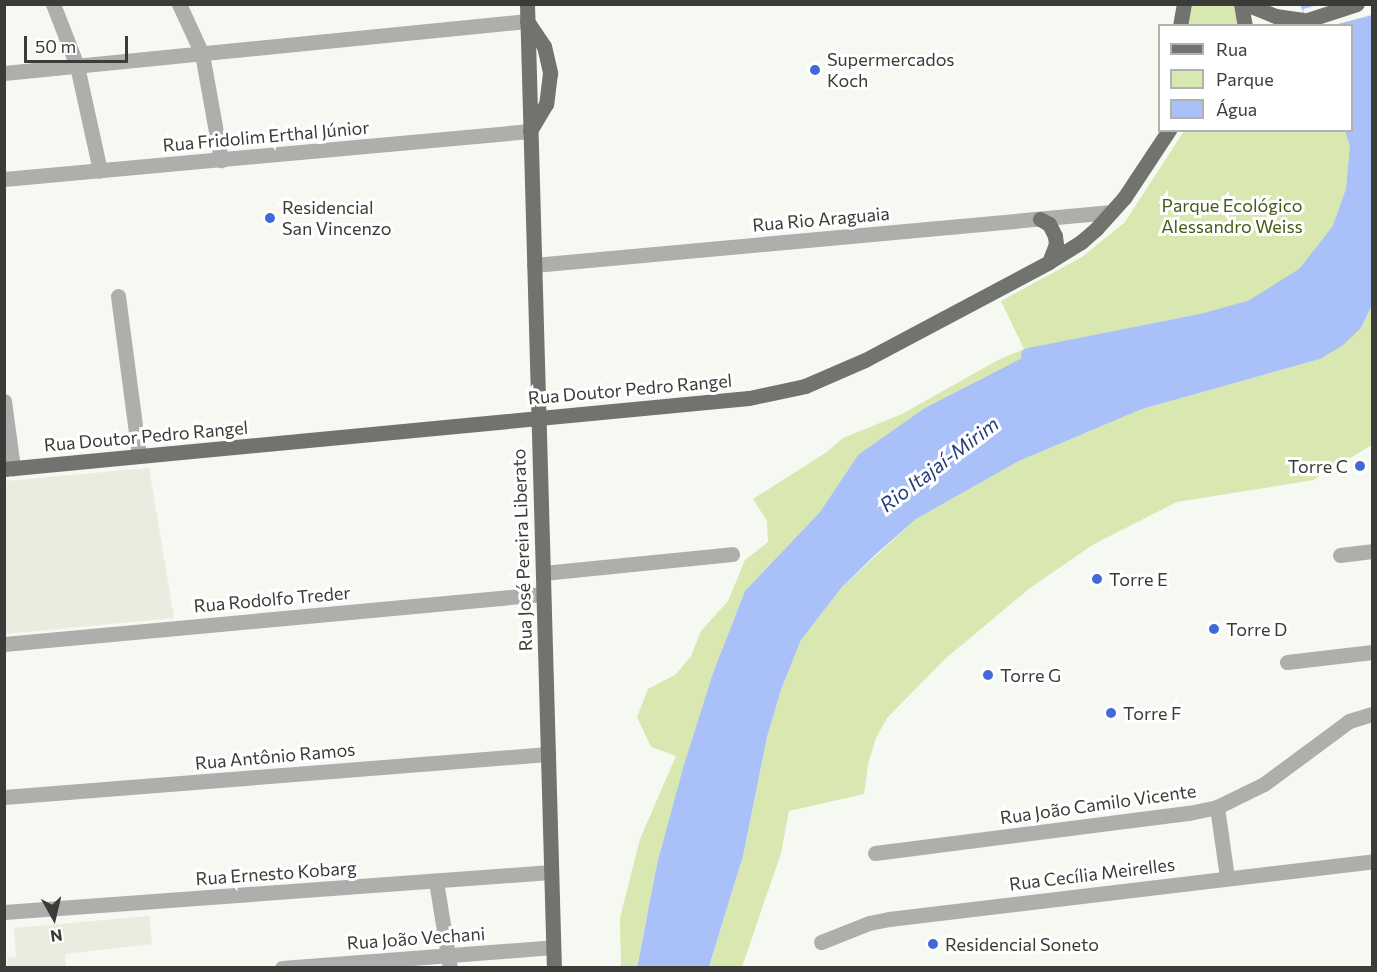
<!DOCTYPE html>
<html>
<head>
<meta charset="utf-8">
<style>
  body { margin:0 }
  #map { position:relative; width:1377px; height:972px; overflow:hidden; background:#f6f8f2; font-family:Commissioner,sans-serif }
  div>[style] { position:absolute }
  [style*='--x'] { left:calc(var(--x)*1px); top:calc(var(--y)*1px); width:calc(var(--w)*1px); rotate:calc(var(--a)*1deg) }
  .built>* { inset:0; background:#e9ede0 }
  .green>* { inset:0; background:#d8e8b0 }
  .water>* { inset:0; background:#a9c0f8 }
  .pier>* { inset:0; background:#f6f8f2 }
  .canal>* { height:15px; margin:-7.5px; padding:0 7.5px; transform-origin:7.5px; border-radius:7.5px; background:#a9c0f8 }
  .minor>* { height:15px; margin:-7.5px; padding:0 7.5px; transform-origin:7.5px; border-radius:7.5px; background:#aeafac }
  .major>* { height:15px; margin:-7.5px; padding:0 7.5px; transform-origin:7.5px; border-radius:7.5px; background:#71736e }
  .dots>* { width:16px; height:16px; translate:-50% -50%; box-sizing:border-box; border:3px solid #fff; border-radius:50% }
  span { translate:-50% -50%; white-space:nowrap; text-align:center; line-height:1.15; -webkit-text-stroke:6px #fff; paint-order:stroke }
  .poi-label { font-size:18px; color:#3b3c39 }
  .left { translate:0 -50%; text-align:left }
  .right { translate:-100% -50%; text-align:right }
  .street-label { font-size:18px; color:#3b3c39 }
  .park-label { font-size:18px; color:#4b5918 }
  .water-label { font-size:20px; color:#263c7c; font-style:italic }
  .frame { position:absolute; inset:0; border:6px solid #3b3c39; pointer-events:none }
  .legend { position:absolute; left:1158px; top:24px; width:195px; height:108px; box-sizing:border-box; background:#fff; border:2px solid #b1b1b0; margin:0; padding:8px 10px; list-style:none; font-size:18px; color:#3b3c39 }
  .legend li { display:flex; align-items:center; gap:12px; height:30px }
  .legend b { width:30px; border:2px solid #b1b1b0 }
  .north { position:absolute; left:24px; top:888px; width:60px; height:60px; -webkit-text-stroke:4px #fff; paint-order:stroke; rotate:172deg; font-size:16px; font-weight:700; line-height:24px; text-align:center; color:#3b3c39 }
  .north::after { content:''; display:block; margin:auto; width:21px; height:27px; background:#3b3c39; clip-path:polygon(50% 0,100% 100%,50% 72%,0 100%) }
  .scale { position:absolute; left:24px; top:36px; width:104px; height:27px; box-sizing:border-box; border:3px solid #3b3c39; border-top:0; padding-left:8px; font-size:18px; line-height:21px; white-space:nowrap; color:#3b3c39; -webkit-text-stroke:4px #fff; paint-order:stroke }
</style>
</head>
<body>
<div id="map">
  <div class="built">
    <div style="clip-path:polygon(149px 468px,174px 618px,5px 634px,5px 481px)"></div>
    <div style="clip-path:polygon(149px 916px,152px 944px,65px 954px,66px 967px,7px 967px,7px 958px,16px 957px,14px 928px)"></div>
  </div>
  <div class="green">
    <div style="clip-path:polygon(1191px 5px,1234px 5px,1238px 25px,1186px 26px)"></div>
    <div style="clip-path:polygon(1352px 129px,1357px 145px,1353px 190px,1339px 229px,1304px 274px,1251px 307px,1205px 320px,1028px 355px,858px 455px,820px 512px,745px 591px,713px 673px,683px 769px,657px 864px,637px 967px,621px 968px,620px 918px,640px 839px,676px 756px,651px 747px,637px 717px,648px 689px,675px 675px,691px 656px,701px 631px,728px 601px,745px 560px,768px 542px,767px 521px,753px 499px,827px 452px,843px 438px,902px 414px,998px 360px,1024px 349px,1001px 301px,1082px 257px,1125px 222px,1184px 131px)"></div>
    <div style="clip-path:polygon(1372px 305px,1372px 445px,1313px 480px,1177px 502px,1094px 544px,1030px 588px,945px 659px,887px 718px,876px 738px,868px 764px,864px 794px,789px 811px,781px 853px,742px 967px,709px 968px,743px 856px,767px 737px,782px 687px,801px 640px,842px 587px,916px 519px,1019px 461px,1142px 409px,1320px 359px,1361px 328px)"></div>
  </div>
  <div class="water">
    <div style="clip-path:polygon(1300px 5px,1372px 5px,1372px 305px,1361px 328px,1343px 345px,1320px 359px,1142px 409px,1019px 461px,916px 519px,875px 555px,842px 587px,801px 640px,782px 687px,767px 737px,743px 856px,709px 967px,637px 968px,657px 864px,683px 768px,713px 673px,745px 591px,820px 512px,858px 455px,925px 408px,1028px 355px,1205px 320px,1251px 307px,1304px 274px,1339px 229px,1353px 190px,1357px 146px,1352px 129px,1352px 26px,1309px 25px)"></div>
  </div>
  <div class="pier">
    <div style="clip-path:polygon(1318px 5px,1372px 5px,1372px 15px,1334px 25px,1309px 25px,1303px 9px)"></div>
  </div>
  <div class="canal">
    <div style="--x:1028;--y:355;--w:180;--a:-11.2"></div>
    <div style="--x:1205;--y:320;--w:48;--a:-15.8"></div>
    <div style="--x:1251;--y:307;--w:62;--a:-31.9"></div>
    <div style="--x:1304;--y:274;--w:57;--a:-52.1"></div>
    <div style="--x:1339;--y:229;--w:41;--a:-70.3"></div>
    <div style="--x:1353;--y:190;--w:45;--a:-84.9"></div>
    <div style="--x:1357;--y:145;--w:17;--a:-107"></div>
  </div>
  <div class="minor">
    <div style="--x:53;--y:4;--w:66;--a:68.8"></div>
    <div style="--x:77;--y:66;--w:107;--a:77.6"></div>
    <div style="--x:179;--y:4;--w:55;--a:65.3"></div>
    <div style="--x:202;--y:54;--w:108;--a:79.8"></div>
    <div style="--x:4;--y:73;--w:526;--a:-5.68"></div>
    <div style="--x:4;--y:179;--w:528;--a:-5.21"></div>
    <div style="--x:534;--y:265;--w:580;--a:-5.24"></div>
    <div style="--x:118;--y:296;--w:161;--a:82.5"></div>
    <div style="--x:4;--y:401;--w:68;--a:82.3"></div>
    <div style="--x:1340;--y:555;--w:32;--a:-7"></div>
    <div style="--x:543;--y:573;--w:190;--a:-5.7"></div>
    <div style="--x:4;--y:644;--w:541;--a:-5.3"></div>
    <div style="--x:1287;--y:662;--w:86;--a:-6.7"></div>
    <div style="--x:4;--y:797;--w:546;--a:-4.52"></div>
    <div style="--x:1217;--y:807;--w:71;--a:81.9"></div>
    <div style="--x:875;--y:853;--w:317;--a:-7.3"></div>
    <div style="--x:1189;--y:813;--w:29;--a:-12"></div>
    <div style="--x:1217;--y:807;--w:52;--a:-26.1"></div>
    <div style="--x:1264;--y:784;--w:106;--a:-36.5"></div>
    <div style="--x:1349;--y:721;--w:24;--a:-17"></div>
    <div style="--x:436;--y:881;--w:88;--a:80.9"></div>
    <div style="--x:4;--y:912;--w:548;--a:-4.18"></div>
    <div style="--x:821;--y:942;--w:52;--a:-21.6"></div>
    <div style="--x:869;--y:923;--w:20;--a:-11"></div>
    <div style="--x:889;--y:919;--w:486;--a:-6.8"></div>
    <div style="--x:282;--y:968;--w:272;--a:-4.4"></div>
  </div>
  <div class="major">
    <div style="--x:527;--y:4;--w:964;--a:88.4"></div>
    <div style="--x:1241;--y:4;--w:22;--a:80"></div>
    <div style="--x:1246;--y:4;--w:31;--a:22"></div>
    <div style="--x:1275;--y:16;--w:27;--a:8"></div>
    <div style="--x:527;--y:21;--w:30;--a:56"></div>
    <div style="--x:544;--y:46;--w:28;--a:77"></div>
    <div style="--x:550;--y:73;--w:31;--a:97"></div>
    <div style="--x:546;--y:104;--w:31;--a:121"></div>
    <div style="--x:1180;--y:26;--w:22;--a:-80"></div>
    <div style="--x:1289;--y:26;--w:71;--a:-17.9"></div>
    <div style="--x:1040;--y:219;--w:10;--a:29"></div>
    <div style="--x:1049;--y:224;--w:13;--a:63"></div>
    <div style="--x:1055;--y:236;--w:8;--a:83"></div>
    <div style="--x:1056;--y:244;--w:19;--a:111"></div>
    <div style="--x:4;--y:469;--w:748;--a:-5.44"></div>
    <div style="--x:749;--y:398;--w:57;--a:-12.1"></div>
    <div style="--x:805;--y:386;--w:65;--a:-23.4"></div>
    <div style="--x:865;--y:360;--w:208;--a:-28"></div>
    <div style="--x:1049;--y:262;--w:38;--a:-32"></div>
    <div style="--x:1081;--y:242;--w:20;--a:-41"></div>
    <div style="--x:1096;--y:229;--w:42;--a:-47.9"></div>
    <div style="--x:1124;--y:198;--w:82;--a:-56.5"></div>
  </div>
  <div class="dots">
    <div style="left:815px;top:70px;background:#4368da"></div>
    <div style="left:270px;top:218px;background:#4368da"></div>
    <div style="left:1360px;top:466px;background:#4368da"></div>
    <div style="left:1097px;top:579px;background:#4368da"></div>
    <div style="left:1214px;top:629px;background:#4368da"></div>
    <div style="left:988px;top:675px;background:#4368da"></div>
    <div style="left:1111px;top:713px;background:#4368da"></div>
    <div style="left:933px;top:944px;background:#4368da"></div>
  </div>
  <div class="poi-label">
    <span class="left" style="left:827px;top:70px">Supermercados<br>Koch</span>
    <span class="left" style="left:282px;top:218px">Residencial<br>San Vincenzo</span>
    <span class="right" style="left:1348px;top:466px">Torre C</span>
    <span class="left" style="left:1109px;top:579px">Torre E</span>
    <span class="left" style="left:1226px;top:629px">Torre D</span>
    <span class="left" style="left:1000px;top:675px">Torre G</span>
    <span class="left" style="left:1123px;top:713px">Torre F</span>
    <span class="left" style="left:945px;top:944px">Residencial Soneto</span>
  </div>
  <div class="street-label">
    <span style="left:266px;top:136px;rotate:-5deg">Rua Fridolim Erthal Júnior</span>
    <span style="left:821px;top:219px;rotate:-5deg">Rua Rio Araguaia</span>
    <span style="left:630px;top:389px;rotate:-5deg">Rua Doutor Pedro Rangel</span>
    <span style="left:146px;top:436px;rotate:-5deg">Rua Doutor Pedro Rangel</span>
    <span style="left:522px;top:550px;rotate:-92deg">Rua José Pereira Liberato</span>
    <span style="left:272px;top:599px;rotate:-5deg">Rua Rodolfo Treder</span>
    <span style="left:275px;top:756px;rotate:-5deg">Rua Antônio Ramos</span>
    <span style="left:1098px;top:804px;rotate:-8deg">Rua João Camilo Vicente</span>
    <span style="left:276px;top:873px;rotate:-4deg">Rua Ernesto Kobarg</span>
    <span style="left:1092px;top:874px;rotate:-7deg">Rua Cecília Meirelles</span>
    <span style="left:416px;top:938px;rotate:-4deg">Rua João Vechani</span>
  </div>
  <div class="park-label">
    <span style="left:1232px;top:216px">Parque Ecológico<br>Alessandro Weiss</span>
  </div>
  <div class="water-label">
    <span style="left:939px;top:464px;rotate:-37deg">Rio Itajaí-Mirim</span>
  </div>
  <div class="frame"></div>
  <ul class="legend">
  <li><b style="height:8px;background:#71736e"></b>Rua</li>
  <li><b style="height:16px;background:#d8e8b0"></b>Parque</li>
  <li><b style="height:16px;background:#a9c0f8"></b>Água</li>
  </ul>
  <div class="north">N</div>
  <div class="scale">50 m</div>
</div>
</body>
</html>
